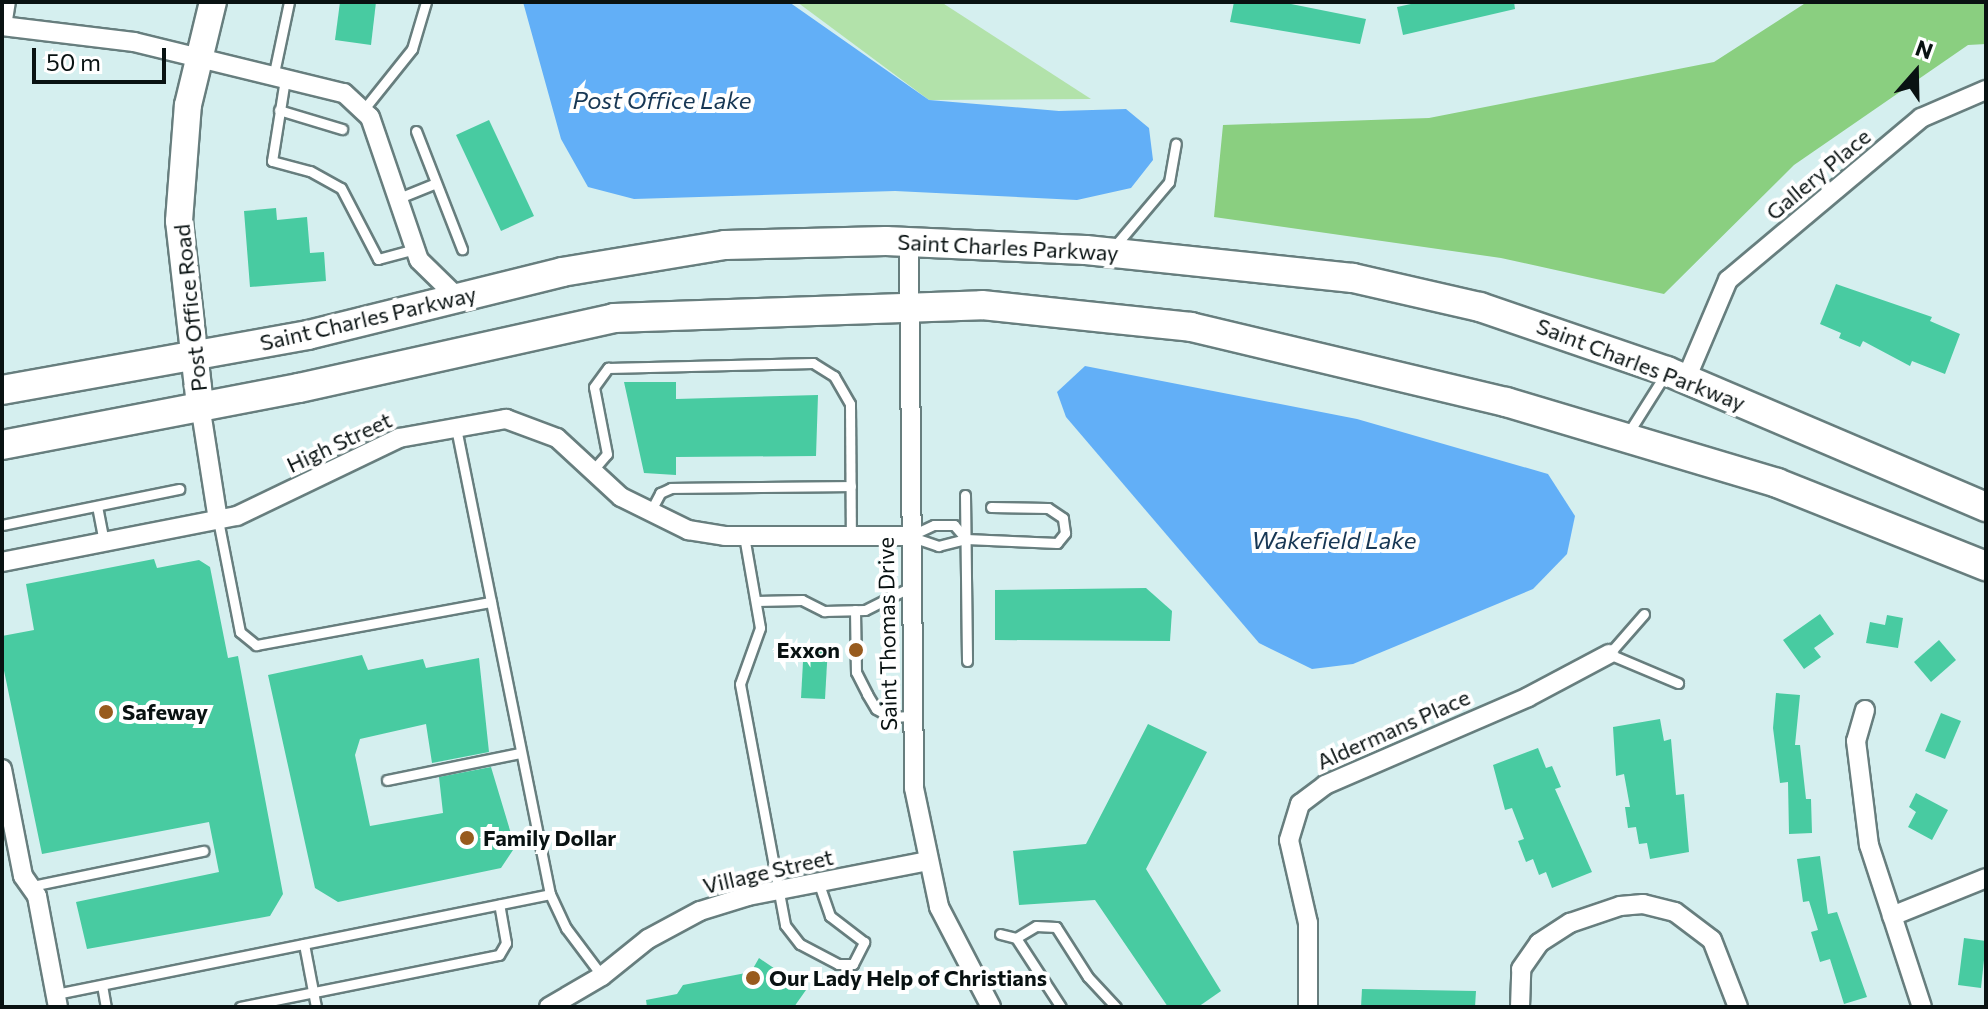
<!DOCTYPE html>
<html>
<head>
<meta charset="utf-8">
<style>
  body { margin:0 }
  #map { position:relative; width:1988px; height:1009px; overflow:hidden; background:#d5efef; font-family:Commissioner,sans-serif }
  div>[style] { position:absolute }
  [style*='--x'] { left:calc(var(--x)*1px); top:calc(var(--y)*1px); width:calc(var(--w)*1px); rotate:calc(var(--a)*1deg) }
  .green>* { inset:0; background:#b2e2aa }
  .forest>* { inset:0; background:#8acf80 }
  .water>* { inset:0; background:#62aff7 }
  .building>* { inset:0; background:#48cba1 }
  .roads { filter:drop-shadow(2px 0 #677e7e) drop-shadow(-2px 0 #677e7e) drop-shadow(0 2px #677e7e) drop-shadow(0 -2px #677e7e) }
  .lane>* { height:9px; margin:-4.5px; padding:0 4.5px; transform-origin:4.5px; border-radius:4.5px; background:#fff }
  .street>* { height:18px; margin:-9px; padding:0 9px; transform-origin:9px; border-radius:9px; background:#fff }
  .secondary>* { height:26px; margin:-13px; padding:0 13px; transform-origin:13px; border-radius:13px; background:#fff }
  .primary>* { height:28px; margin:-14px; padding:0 14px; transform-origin:14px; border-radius:14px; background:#fff }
  .dots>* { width:22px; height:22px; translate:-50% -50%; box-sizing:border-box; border:4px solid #fff; border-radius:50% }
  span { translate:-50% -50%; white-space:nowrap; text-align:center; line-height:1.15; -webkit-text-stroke:8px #fff; paint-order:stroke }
  .street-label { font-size:22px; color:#091212 }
  .poi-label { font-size:22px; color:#091212; font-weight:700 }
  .right { translate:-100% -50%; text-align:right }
  .left { translate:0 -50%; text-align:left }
  .water-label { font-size:24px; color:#173754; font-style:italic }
  .frame { position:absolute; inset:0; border:4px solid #091212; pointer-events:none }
  .north { position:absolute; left:1876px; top:32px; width:80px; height:80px; -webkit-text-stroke:6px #fff; paint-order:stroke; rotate:20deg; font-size:22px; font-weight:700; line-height:32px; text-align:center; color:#091212 }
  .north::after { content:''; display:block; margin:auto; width:28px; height:36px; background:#091212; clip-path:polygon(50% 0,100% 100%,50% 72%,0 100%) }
  .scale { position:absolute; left:32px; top:48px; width:134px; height:36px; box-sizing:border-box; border:4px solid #091212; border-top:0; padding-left:10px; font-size:24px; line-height:28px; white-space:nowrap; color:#091212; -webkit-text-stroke:6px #fff; paint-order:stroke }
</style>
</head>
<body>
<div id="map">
  <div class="green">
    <div style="clip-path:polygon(797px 2px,941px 2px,1091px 99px,929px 100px)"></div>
  </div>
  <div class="forest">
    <div style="clip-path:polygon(1807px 2px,1986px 2px,1986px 44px,1968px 45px,1794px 165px,1664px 294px,1501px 258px,1214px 217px,1223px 125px,1429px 118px,1714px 62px)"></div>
  </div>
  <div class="water">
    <div style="clip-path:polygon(523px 2px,789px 2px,929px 100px,1059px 111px,1126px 109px,1149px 128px,1153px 160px,1131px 188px,1077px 200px,895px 191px,634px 199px,588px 187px,561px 139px)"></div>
    <div style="clip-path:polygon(1085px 366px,1357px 419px,1548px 474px,1575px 516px,1567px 554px,1533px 589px,1353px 664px,1312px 669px,1259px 643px,1066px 417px,1057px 392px)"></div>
  </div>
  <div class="building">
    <div style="clip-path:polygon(340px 2px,376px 2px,371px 45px,335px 40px)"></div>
    <div style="clip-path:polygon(1234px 2px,1281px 2px,1366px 19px,1360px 44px,1230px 22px)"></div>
    <div style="clip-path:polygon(1420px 2px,1514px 2px,1515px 9px,1403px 35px,1397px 7px)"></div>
    <div style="clip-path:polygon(489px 120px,534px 216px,501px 231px,456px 135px)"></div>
    <div style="clip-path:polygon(276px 208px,277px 220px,307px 217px,310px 253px,324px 252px,326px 281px,250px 287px,244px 211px)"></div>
    <div style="clip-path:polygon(1836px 284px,1932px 317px,1930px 321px,1960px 334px,1945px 374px,1912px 361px,1910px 366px,1863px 341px,1860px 347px,1839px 338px,1841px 333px,1820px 324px)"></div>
    <div style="clip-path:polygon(624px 382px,676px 382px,676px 399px,818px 395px,816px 456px,676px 457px,676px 475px,644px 473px)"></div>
    <div style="clip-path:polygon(154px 559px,157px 568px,199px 560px,210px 567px,228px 658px,238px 656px,283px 894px,270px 916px,87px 949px,76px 902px,219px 872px,209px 822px,42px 854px,2px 661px,2px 636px,34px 630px,26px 584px)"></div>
    <div style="clip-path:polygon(1146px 588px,1172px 611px,1170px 641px,995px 640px,995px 590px)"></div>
    <div style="clip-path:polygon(1820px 614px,1834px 634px,1814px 648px,1821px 657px,1804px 669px,1783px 640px)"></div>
    <div style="clip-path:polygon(1887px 615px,1903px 618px,1898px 648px,1866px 643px,1870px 622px,1885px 625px)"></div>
    <div style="clip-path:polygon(1939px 640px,1956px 660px,1931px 682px,1914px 662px)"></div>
    <div style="clip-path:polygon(804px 644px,828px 646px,825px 699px,801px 698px)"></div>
    <div style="clip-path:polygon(362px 655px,368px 670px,423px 659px,426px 668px,479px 658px,489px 752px,432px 763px,426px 724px,360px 739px,355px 755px,370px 826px,443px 813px,439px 777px,491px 767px,515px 847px,501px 868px,338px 902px,315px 888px,268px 675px)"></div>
    <div style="clip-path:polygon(1776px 693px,1800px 695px,1795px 745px,1800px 745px,1806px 799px,1811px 799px,1812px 833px,1789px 834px,1788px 782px,1780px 783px,1773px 728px)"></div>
    <div style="clip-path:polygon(1941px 713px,1961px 721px,1945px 759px,1925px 751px)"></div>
    <div style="clip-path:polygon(1660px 719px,1664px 741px,1671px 739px,1676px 795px,1684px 794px,1689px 852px,1650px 859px,1647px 843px,1639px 844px,1636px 827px,1628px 828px,1625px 807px,1630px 807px,1624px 774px,1616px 776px,1613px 727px)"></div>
    <div style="clip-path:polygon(1148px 724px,1207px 752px,1146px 869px,1221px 991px,1198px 1007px,1168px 1007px,1095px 900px,1019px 905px,1013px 851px,1086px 844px)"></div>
    <div style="clip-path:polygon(1538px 748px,1546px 768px,1552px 766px,1561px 787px,1555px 789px,1592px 872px,1552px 888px,1546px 872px,1539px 875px,1533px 859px,1526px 862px,1518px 841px,1524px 839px,1512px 808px,1505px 810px,1493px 765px)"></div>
    <div style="clip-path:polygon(1916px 793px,1948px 810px,1932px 840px,1908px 827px,1916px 812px,1909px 807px)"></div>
    <div style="clip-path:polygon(1820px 856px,1828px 914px,1837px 912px,1867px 997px,1844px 1004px,1830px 959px,1820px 962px,1811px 932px,1818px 930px,1809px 901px,1803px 902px,1797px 859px)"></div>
    <div style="clip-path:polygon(1964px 938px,1986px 941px,1981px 988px,1958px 985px)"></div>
    <div style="clip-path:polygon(759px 958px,806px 990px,794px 1007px,647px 1007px,646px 1000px,677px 994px,683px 985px,751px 972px)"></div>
    <div style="clip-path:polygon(1362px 989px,1476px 991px,1475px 1007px,1361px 1007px)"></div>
  </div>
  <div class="roads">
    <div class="lane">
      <div style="--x:274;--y:73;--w:73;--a:-78.1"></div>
      <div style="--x:285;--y:79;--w:83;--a:99"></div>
      <div style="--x:272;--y:161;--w:39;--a:15"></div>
      <div style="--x:310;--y:171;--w:35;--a:29"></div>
      <div style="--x:341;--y:188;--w:80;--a:62.5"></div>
      <div style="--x:378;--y:259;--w:39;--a:-15"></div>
      <div style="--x:364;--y:109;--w:77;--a:-51.3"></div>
      <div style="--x:412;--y:49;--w:49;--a:-73.4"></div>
      <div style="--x:279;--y:110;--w:66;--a:16.8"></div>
      <div style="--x:416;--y:131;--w:127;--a:68.7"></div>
      <div style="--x:399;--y:198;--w:38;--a:-22"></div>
      <div style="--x:1114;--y:247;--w:85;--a:-49.8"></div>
      <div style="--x:1169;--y:182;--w:39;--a:-80"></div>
      <div style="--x:456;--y:428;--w:475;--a:78.6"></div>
      <div style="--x:550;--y:894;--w:38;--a:65"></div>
      <div style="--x:566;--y:928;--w:60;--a:53.1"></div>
      <div style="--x:1627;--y:435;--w:73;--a:-57.8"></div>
      <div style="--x:593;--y:470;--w:21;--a:-49"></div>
      <div style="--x:607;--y:454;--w:68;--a:-101"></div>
      <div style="--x:594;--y:387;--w:24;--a:-54"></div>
      <div style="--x:608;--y:368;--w:205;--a:-1.4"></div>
      <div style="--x:813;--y:363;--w:25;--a:32"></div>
      <div style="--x:834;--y:376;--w:32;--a:60"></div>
      <div style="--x:850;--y:404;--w:132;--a:89.6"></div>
      <div style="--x:965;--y:495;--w:166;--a:89.3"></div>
      <div style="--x:97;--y:506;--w:38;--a:79"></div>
      <div style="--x:649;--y:514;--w:24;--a:-62"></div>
      <div style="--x:660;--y:493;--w:12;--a:-24"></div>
      <div style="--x:671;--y:488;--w:180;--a:-0.6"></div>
      <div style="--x:218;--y:520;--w:114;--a:78.9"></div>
      <div style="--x:240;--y:632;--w:21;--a:39"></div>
      <div style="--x:256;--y:645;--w:239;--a:-10.4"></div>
      <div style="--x:2;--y:525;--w:181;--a:-11.5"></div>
      <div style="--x:744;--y:536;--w:93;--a:80.1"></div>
      <div style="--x:760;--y:628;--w:59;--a:109.7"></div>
      <div style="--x:740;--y:684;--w:245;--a:79.4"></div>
      <div style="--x:785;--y:925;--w:24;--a:52"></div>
      <div style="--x:800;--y:944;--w:43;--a:27.8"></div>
      <div style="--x:838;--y:964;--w:15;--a:0"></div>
      <div style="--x:853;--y:964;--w:25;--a:-63"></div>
      <div style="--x:864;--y:942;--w:43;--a:-142.6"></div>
      <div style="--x:830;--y:916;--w:34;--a:-109"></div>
      <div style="--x:910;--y:536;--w:26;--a:-25"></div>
      <div style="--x:934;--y:525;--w:20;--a:0"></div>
      <div style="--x:954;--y:525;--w:18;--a:49"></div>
      <div style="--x:912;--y:537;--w:28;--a:19"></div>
      <div style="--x:938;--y:546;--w:29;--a:-14"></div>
      <div style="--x:966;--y:539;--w:91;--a:2.5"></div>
      <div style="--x:1057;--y:543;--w:13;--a:-51"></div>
      <div style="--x:1065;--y:533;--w:15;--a:-98"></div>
      <div style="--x:1063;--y:518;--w:18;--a:-146"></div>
      <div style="--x:1048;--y:508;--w:57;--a:-179"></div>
      <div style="--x:756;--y:601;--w:46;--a:-1.2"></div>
      <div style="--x:802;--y:600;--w:25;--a:27"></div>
      <div style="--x:824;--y:611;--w:41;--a:-1.4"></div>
      <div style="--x:865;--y:610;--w:49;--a:-26.6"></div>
      <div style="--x:855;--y:610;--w:62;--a:89.1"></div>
      <div style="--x:856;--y:672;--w:25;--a:63"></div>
      <div style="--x:867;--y:694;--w:17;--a:59"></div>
      <div style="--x:876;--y:709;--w:17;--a:28"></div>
      <div style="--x:891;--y:717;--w:20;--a:-3"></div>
      <div style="--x:1644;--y:614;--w:53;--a:131.2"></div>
      <div style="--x:1609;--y:654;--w:75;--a:22.8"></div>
      <div style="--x:387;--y:780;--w:136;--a:-11.5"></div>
      <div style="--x:32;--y:886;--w:175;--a:-11.6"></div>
      <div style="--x:1000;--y:934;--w:16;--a:14"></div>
      <div style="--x:1016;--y:938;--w:82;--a:56.9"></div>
      <div style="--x:1016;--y:938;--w:23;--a:-31"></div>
      <div style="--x:1036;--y:926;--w:20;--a:3"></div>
      <div style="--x:1056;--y:927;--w:59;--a:57.4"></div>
      <div style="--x:1088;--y:977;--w:41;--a:47"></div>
      <div style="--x:304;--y:944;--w:64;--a:79.2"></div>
      <div style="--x:102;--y:985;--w:22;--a:80"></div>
      <div style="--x:56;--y:994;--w:504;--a:-11.44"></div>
      <div style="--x:240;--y:1007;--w:264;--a:-11.4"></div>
      <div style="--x:499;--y:955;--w:14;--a:-60"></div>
      <div style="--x:506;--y:943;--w:39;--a:-100"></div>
    </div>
    <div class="street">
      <div style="--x:2;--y:26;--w:133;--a:6.9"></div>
      <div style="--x:134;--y:42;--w:216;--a:13.7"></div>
      <div style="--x:344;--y:93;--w:35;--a:43"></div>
      <div style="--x:370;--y:117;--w:151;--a:71.1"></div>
      <div style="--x:419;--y:260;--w:54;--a:44.3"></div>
      <div style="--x:2;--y:26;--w:24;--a:-81"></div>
      <div style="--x:909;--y:244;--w:544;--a:89.47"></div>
      <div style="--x:914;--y:788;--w:122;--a:78.1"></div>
      <div style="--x:939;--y:907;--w:113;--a:62.5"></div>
      <div style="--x:1686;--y:379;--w:108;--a:-67"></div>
      <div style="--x:1728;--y:280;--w:252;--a:-40"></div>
      <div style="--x:1921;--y:118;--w:71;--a:-23.3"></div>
      <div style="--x:200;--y:405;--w:116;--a:81.1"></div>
      <div style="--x:2;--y:562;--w:239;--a:-11.1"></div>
      <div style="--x:237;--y:516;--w:180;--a:-25.7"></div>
      <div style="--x:399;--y:438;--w:109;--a:-10.1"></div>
      <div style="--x:506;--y:419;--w:54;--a:20.4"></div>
      <div style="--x:557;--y:438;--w:87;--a:42.7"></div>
      <div style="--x:621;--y:497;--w:75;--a:26.2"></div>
      <div style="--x:688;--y:530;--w:37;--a:9"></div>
      <div style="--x:725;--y:536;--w:184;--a:0"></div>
      <div style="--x:1865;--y:710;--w:32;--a:106"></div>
      <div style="--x:1856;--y:741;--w:105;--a:82.9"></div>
      <div style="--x:1869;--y:845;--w:170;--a:71.9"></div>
      <div style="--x:2;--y:769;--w:109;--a:78.9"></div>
      <div style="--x:23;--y:876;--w:24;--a:55"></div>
      <div style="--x:37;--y:896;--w:113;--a:79.3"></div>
      <div style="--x:1892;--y:916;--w:101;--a:-22"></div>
      <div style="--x:549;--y:1007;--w:61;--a:-30.3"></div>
      <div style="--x:602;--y:976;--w:59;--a:-38.8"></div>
      <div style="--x:648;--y:939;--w:59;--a:-28.3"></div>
      <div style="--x:700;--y:911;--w:50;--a:-17.4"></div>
      <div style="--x:748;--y:896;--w:183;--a:-11"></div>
      <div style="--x:1308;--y:1007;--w:84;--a:-90"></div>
      <div style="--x:1308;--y:923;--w:85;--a:-102.9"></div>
      <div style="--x:1289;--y:840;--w:38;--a:-73"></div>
      <div style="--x:1300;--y:804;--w:31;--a:-37"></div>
      <div style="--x:1325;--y:785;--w:221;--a:-23.4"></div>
      <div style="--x:1528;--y:697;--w:92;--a:-28"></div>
      <div style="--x:1520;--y:1007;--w:38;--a:-88"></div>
      <div style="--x:1521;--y:969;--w:32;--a:-55"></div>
      <div style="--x:1539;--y:943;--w:37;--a:-33"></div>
      <div style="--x:1570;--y:923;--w:53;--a:-18.8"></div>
      <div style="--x:1620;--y:906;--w:23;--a:-5"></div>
      <div style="--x:1643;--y:904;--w:33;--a:14"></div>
      <div style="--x:1675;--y:912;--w:46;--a:37.1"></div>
      <div style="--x:1712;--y:940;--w:72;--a:68.8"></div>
    </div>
    <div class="secondary">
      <div style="--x:200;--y:405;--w:185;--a:-96.5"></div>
      <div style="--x:179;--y:221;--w:116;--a:-85.6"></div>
      <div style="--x:188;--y:105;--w:106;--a:-76.4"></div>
    </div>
    <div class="primary">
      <div style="--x:2;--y:390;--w:311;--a:-10.2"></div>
      <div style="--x:308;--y:335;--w:262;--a:-13.9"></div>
      <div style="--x:562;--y:272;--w:165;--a:-9.4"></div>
      <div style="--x:725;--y:245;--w:161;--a:-1.4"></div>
      <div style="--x:886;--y:241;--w:200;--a:2.6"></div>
      <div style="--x:1086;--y:250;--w:268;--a:6"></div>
      <div style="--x:1353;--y:278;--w:130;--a:12.9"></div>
      <div style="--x:1480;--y:307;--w:198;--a:18.9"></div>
      <div style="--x:1667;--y:371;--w:347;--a:23.1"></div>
      <div style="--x:2;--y:445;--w:302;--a:-10.9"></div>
      <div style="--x:299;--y:388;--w:323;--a:-12.5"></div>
      <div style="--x:614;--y:318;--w:368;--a:-2"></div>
      <div style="--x:982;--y:305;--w:210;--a:6"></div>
      <div style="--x:1191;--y:327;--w:324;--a:13.4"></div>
      <div style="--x:1506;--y:402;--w:283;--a:16.6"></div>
      <div style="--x:1777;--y:483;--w:225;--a:21.7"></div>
    </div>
  </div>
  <div class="dots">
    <div style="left:856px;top:650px;background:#985b1e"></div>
    <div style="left:106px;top:712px;background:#985b1e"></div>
    <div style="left:467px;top:838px;background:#985b1e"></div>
    <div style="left:753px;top:978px;background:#985b1e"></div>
  </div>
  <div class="street-label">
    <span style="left:1818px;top:174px;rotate:-40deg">Gallery Place</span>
    <span style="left:1008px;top:247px;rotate:3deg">Saint Charles Parkway</span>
    <span style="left:190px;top:308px;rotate:-96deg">Post Office Road</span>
    <span style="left:368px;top:318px;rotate:-13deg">Saint Charles Parkway</span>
    <span style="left:1641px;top:364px;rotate:21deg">Saint Charles Parkway</span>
    <span style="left:339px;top:442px;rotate:-25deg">High Street</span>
    <span style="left:887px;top:634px;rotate:-91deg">Saint Thomas Drive</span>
    <span style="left:1393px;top:729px;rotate:-24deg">Aldermans Place</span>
    <span style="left:768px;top:871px;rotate:-13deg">Village Street</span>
  </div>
  <div class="poi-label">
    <span class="right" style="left:840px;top:650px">Exxon</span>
    <span class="left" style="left:122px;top:712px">Safeway</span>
    <span class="left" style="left:483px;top:838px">Family Dollar</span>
    <span class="left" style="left:769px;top:978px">Our Lady Help of Christians</span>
  </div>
  <div class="water-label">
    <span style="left:662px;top:100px">Post Office Lake</span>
    <span style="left:1334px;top:540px">Wakefield Lake</span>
  </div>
  <div class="frame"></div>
  <div class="north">N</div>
  <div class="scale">50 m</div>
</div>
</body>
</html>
